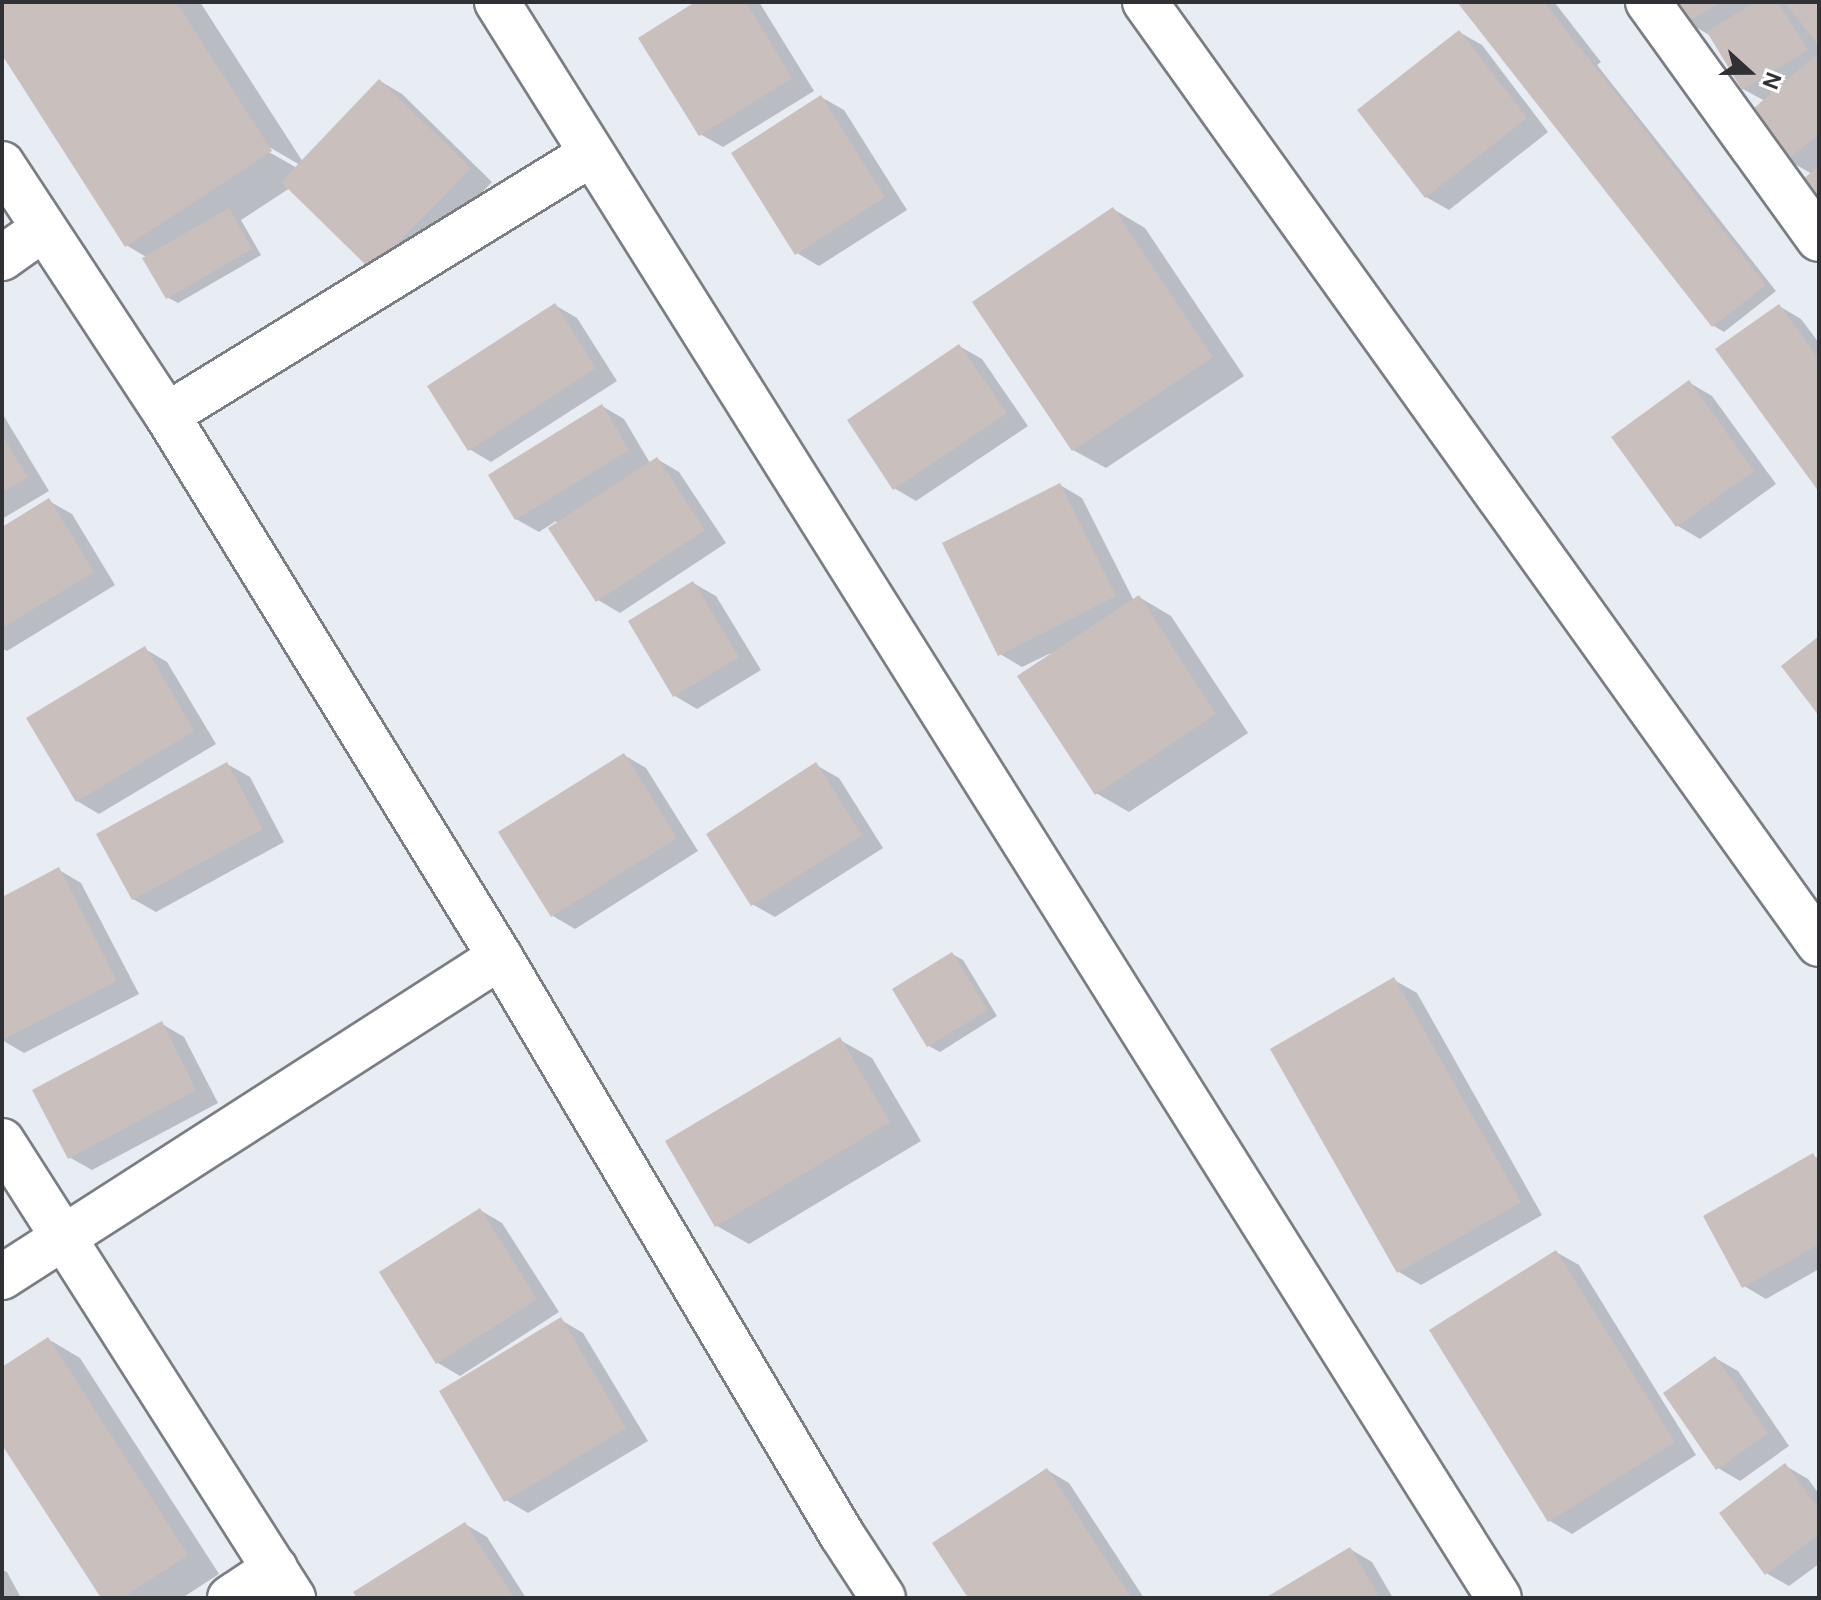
<!DOCTYPE html>
<html>
<head>
<meta charset="utf-8">
<style>
  body { margin:0 }
  #map { position:relative; width:1821px; height:1600px; overflow:hidden; background:#e8ecf3; font-family:"DM Sans",sans-serif }
  div>[style] { position:absolute }
  [style*='--x'] { left:calc(var(--x)*1px); top:calc(var(--y)*1px); width:calc(var(--w)*1px); rotate:calc(var(--a)*1deg) }
  .shadow>* { inset:0; background:#0003 }
  .building>* { inset:0; background:#c9c0bd }
  .roads { filter:drop-shadow(2px 0 #7a7e84) drop-shadow(-2px 0 #7a7e84) drop-shadow(0 2px #7a7e84) drop-shadow(0 -2px #7a7e84) }
  .minor>* { height:44px; margin:-22px; padding:0 22px; transform-origin:22px; border-radius:22px; background:#fff }
  span { translate:-50% -50%; white-space:nowrap; text-align:center; line-height:1.15; -webkit-text-stroke:6px #fff; paint-order:stroke }
  .frame { position:absolute; inset:0; border:4px solid #303134; pointer-events:none }
  .north { position:absolute; left:1709px; top:32px; width:80px; height:80px; -webkit-text-stroke:6px #fff; paint-order:stroke; rotate:111deg; font-size:22px; font-weight:700; line-height:32px; text-align:center; color:#303134 }
  .north::after { content:''; display:block; margin:auto; width:28px; height:36px; background:#303134; clip-path:polygon(50% 0,100% 100%,50% 72%,0 100%) }
</style>
</head>
<body>
<div id="map">
  <div class="shadow">
    <div style="clip-path:polygon(evenodd,2px 2px,200px 2px,303px 162px,380px 81px,402px 94px,492px 182px,395px 281px,290px 188px,241px 220px,261px 255px,178px 303px,167px 297px,148px 258px,126px 245px,2px 52px,2px 2px,264px 144px,300px 165px,297px 168px,262px 148px,264px 144px)"></div>
    <div style="clip-path:polygon(699px 2px,759px 2px,814px 91px,723px 147px,700px 134px)"></div>
    <div style="clip-path:polygon(1459px 2px,1555px 3px,1601px 62px,1597px 65px,1776px 291px,1724px 332px,1714px 326px)"></div>
    <div style="clip-path:polygon(1676px 2px,1819px 2px,1819px 44px,1816px 42px,1819px 47px,1819px 199px,1812px 174px,1788px 160px,1765px 101px,1743px 89px,1711px 36px,1687px 22px)"></div>
    <div style="clip-path:polygon(1459px 32px,1482px 45px,1548px 132px,1449px 210px,1426px 197px)"></div>
    <div style="clip-path:polygon(821px 97px,844px 110px,907px 210px,819px 266px,797px 253px)"></div>
    <div style="clip-path:polygon(1113px 209px,1145px 228px,1244px 376px,1106px 468px,1073px 450px)"></div>
    <div style="clip-path:polygon(555px 305px,577px 318px,617px 381px,491px 462px,469px 449px)"></div>
    <div style="clip-path:polygon(1779px 306px,1801px 319px,1819px 343px,1819px 489px)"></div>
    <div style="clip-path:polygon(959px 346px,982px 359px,1028px 426px,916px 501px,894px 488px)"></div>
    <div style="clip-path:polygon(1690px 383px,1712px 396px,1776px 484px,1700px 539px,1678px 526px,1614px 437px)"></div>
    <div style="clip-path:polygon(602px 406px,624px 419px,650px 463px,657px 459px,679px 472px,726px 543px,620px 613px,598px 600px,556px 521px,539px 532px,516px 519px)"></div>
    <div style="clip-path:polygon(2px 413px,49px 491px,2px 519px)"></div>
    <div style="clip-path:polygon(1060px 485px,1082px 498px,1134px 601px,1139px 597px,1171px 616px,1248px 733px,1129px 812px,1096px 793px,1051px 653px,1022px 667px,1000px 654px)"></div>
    <div style="clip-path:polygon(49px 501px,72px 514px,115px 585px,7px 651px,2px 648px,2px 530px)"></div>
    <div style="clip-path:polygon(693px 583px,716px 596px,761px 670px,697px 709px,675px 696px)"></div>
    <div style="clip-path:polygon(145px 649px,167px 662px,216px 744px,99px 814px,77px 801px)"></div>
    <div style="clip-path:polygon(624px 755px,646px 768px,698px 851px,575px 929px,553px 916px)"></div>
    <div style="clip-path:polygon(227px 764px,250px 777px,284px 842px,156px 912px,133px 899px)"></div>
    <div style="clip-path:polygon(816px 765px,839px 778px,883px 848px,775px 917px,752px 904px)"></div>
    <div style="clip-path:polygon(59px 870px,81px 883px,139px 994px,24px 1053px,2px 1040px,2px 899px)"></div>
    <div style="clip-path:polygon(952px 954px,963px 960px,997px 1016px,940px 1052px,929px 1046px,895px 990px)"></div>
    <div style="clip-path:polygon(1394px 980px,1417px 993px,1542px 1215px,1421px 1285px,1399px 1272px)"></div>
    <div style="clip-path:polygon(162px 1024px,184px 1037px,218px 1103px,92px 1170px,69px 1157px)"></div>
    <div style="clip-path:polygon(840px 1040px,872px 1058px,921px 1141px,749px 1244px,717px 1226px)"></div>
    <div style="clip-path:polygon(1813px 1156px,1819px 1159px,1819px 1269px,1766px 1299px,1744px 1286px)"></div>
    <div style="clip-path:polygon(480px 1210px,502px 1223px,559px 1312px,460px 1376px,438px 1363px)"></div>
    <div style="clip-path:polygon(1556px 1252px,1579px 1265px,1696px 1455px,1572px 1534px,1550px 1521px)"></div>
    <div style="clip-path:polygon(561px 1320px,583px 1333px,648px 1441px,528px 1513px,506px 1500px)"></div>
    <div style="clip-path:polygon(48px 1339px,80px 1358px,219px 1574px,182px 1598px,103px 1598px,2px 1442px,2px 1369px)"></div>
    <div style="clip-path:polygon(1715px 1358px,1738px 1371px,1789px 1446px,1740px 1481px,1718px 1468px)"></div>
    <div style="clip-path:polygon(1786px 1466px,1808px 1479px,1819px 1494px,1819px 1564px,1789px 1586px,1766px 1573px)"></div>
    <div style="clip-path:polygon(1047px 1470px,1069px 1483px,1144px 1598px,970px 1598px)"></div>
    <div style="clip-path:polygon(465px 1524px,487px 1537px,526px 1598px,359px 1598px)"></div>
    <div style="clip-path:polygon(1350px 1549px,1372px 1562px,1393px 1598px,1269px 1598px)"></div>
    <div style="clip-path:polygon(2px 1570px,7px 1572px,21px 1598px,2px 1598px)"></div>
  </div>
  <div class="building">
    <div style="clip-path:polygon(2px 2px,176px 2px,272px 151px,125px 247px,2px 55px)"></div>
    <div style="clip-path:polygon(695px 2px,746px 2px,792px 78px,699px 136px,638px 38px)"></div>
    <div style="clip-path:polygon(1457px 2px,1544px 2px,1766px 285px,1712px 327px)"></div>
    <div style="clip-path:polygon(1673px 2px,1721px 2px,1686px 23px)"></div>
    <div style="clip-path:polygon(1755px 2px,1778px 2px,1808px 50px,1742px 90px,1707px 32px)"></div>
    <div style="clip-path:polygon(1785px 2px,1819px 2px,1819px 46px)"></div>
    <div style="clip-path:polygon(1459px 30px,1527px 118px,1425px 198px,1357px 110px)"></div>
    <div style="clip-path:polygon(1815px 56px,1819px 61px,1819px 134px,1786px 161px,1747px 114px)"></div>
    <div style="clip-path:polygon(379px 79px,471px 168px,371px 270px,281px 182px)"></div>
    <div style="clip-path:polygon(821px 95px,885px 197px,795px 255px,731px 153px)"></div>
    <div style="clip-path:polygon(1819px 166px,1819px 202px,1802px 180px)"></div>
    <div style="clip-path:polygon(1113px 207px,1213px 357px,1072px 451px,972px 302px)"></div>
    <div style="clip-path:polygon(229px 208px,252px 249px,166px 299px,142px 258px)"></div>
    <div style="clip-path:polygon(555px 303px,596px 368px,468px 451px,427px 386px)"></div>
    <div style="clip-path:polygon(1779px 304px,1819px 359px,1819px 492px,1715px 349px)"></div>
    <div style="clip-path:polygon(959px 344px,1007px 413px,893px 490px,847px 420px)"></div>
    <div style="clip-path:polygon(1689px 380px,1754px 471px,1676px 527px,1611px 437px)"></div>
    <div style="clip-path:polygon(602px 404px,629px 450px,515px 520px,488px 475px)"></div>
    <div style="clip-path:polygon(2px 435px,28px 477px,2px 493px)"></div>
    <div style="clip-path:polygon(657px 457px,705px 530px,596px 602px,548px 528px)"></div>
    <div style="clip-path:polygon(1060px 483px,1116px 596px,998px 656px,942px 543px)"></div>
    <div style="clip-path:polygon(49px 498px,94px 572px,2px 628px,2px 527px)"></div>
    <div style="clip-path:polygon(693px 581px,739px 657px,673px 697px,628px 621px)"></div>
    <div style="clip-path:polygon(1139px 595px,1216px 714px,1095px 795px,1017px 676px)"></div>
    <div style="clip-path:polygon(1819px 636px,1819px 716px,1781px 666px)"></div>
    <div style="clip-path:polygon(145px 646px,194px 731px,76px 802px,26px 718px)"></div>
    <div style="clip-path:polygon(624px 753px,677px 838px,551px 917px,498px 832px)"></div>
    <div style="clip-path:polygon(227px 762px,263px 829px,132px 900px,96px 834px)"></div>
    <div style="clip-path:polygon(816px 762px,862px 835px,751px 906px,706px 834px)"></div>
    <div style="clip-path:polygon(59px 867px,117px 981px,2px 1040px,2px 897px)"></div>
    <div style="clip-path:polygon(952px 952px,988px 1010px,927px 1047px,892px 989px)"></div>
    <div style="clip-path:polygon(1394px 977px,1521px 1202px,1397px 1273px,1270px 1049px)"></div>
    <div style="clip-path:polygon(162px 1021px,196px 1090px,68px 1159px,32px 1090px)"></div>
    <div style="clip-path:polygon(840px 1037px,890px 1122px,715px 1227px,665px 1141px)"></div>
    <div style="clip-path:polygon(1813px 1153px,1819px 1164px,1819px 1244px,1742px 1288px,1703px 1216px)"></div>
    <div style="clip-path:polygon(480px 1208px,537px 1299px,436px 1364px,379px 1272px)"></div>
    <div style="clip-path:polygon(1556px 1250px,1675px 1442px,1548px 1522px,1429px 1330px)"></div>
    <div style="clip-path:polygon(561px 1317px,626px 1428px,504px 1502px,439px 1391px)"></div>
    <div style="clip-path:polygon(48px 1337px,188px 1555px,122px 1598px,101px 1598px,2px 1445px,2px 1367px)"></div>
    <div style="clip-path:polygon(1715px 1356px,1768px 1433px,1716px 1470px,1663px 1393px)"></div>
    <div style="clip-path:polygon(1785px 1463px,1819px 1509px,1819px 1534px,1765px 1575px,1719px 1513px)"></div>
    <div style="clip-path:polygon(1047px 1468px,1101px 1552px,1132px 1598px,968px 1598px,932px 1543px)"></div>
    <div style="clip-path:polygon(465px 1522px,514px 1598px,357px 1598px,353px 1592px)"></div>
    <div style="clip-path:polygon(1350px 1547px,1380px 1598px,1265px 1598px)"></div>
  </div>
  <div class="roads">
    <div class="minor">
      <div style="--x:497;--y:2;--w:1884;--a:57.88"></div>
      <div style="--x:1145;--y:2;--w:1158;--a:54.42"></div>
      <div style="--x:1648;--y:2;--w:292;--a:54.2"></div>
      <div style="--x:2;--y:164;--w:300;--a:56.7"></div>
      <div style="--x:167;--y:415;--w:636;--a:58.43"></div>
      <div style="--x:500;--y:957;--w:672;--a:59.39"></div>
      <div style="--x:842;--y:1535;--w:75;--a:56.9"></div>
      <div style="--x:2;--y:258;--w:50;--a:-35.3"></div>
      <div style="--x:167;--y:415;--w:497;--a:-31.6"></div>
      <div style="--x:2;--y:1141;--w:542;--a:57.51"></div>
      <div style="--x:2;--y:1277;--w:592;--a:-32.72"></div>
      <div style="--x:230;--y:1598;--w:54;--a:-33.7"></div>
    </div>
  </div>
  <div class="frame"></div>
  <div class="north">N</div>
</div>
</body>
</html>
